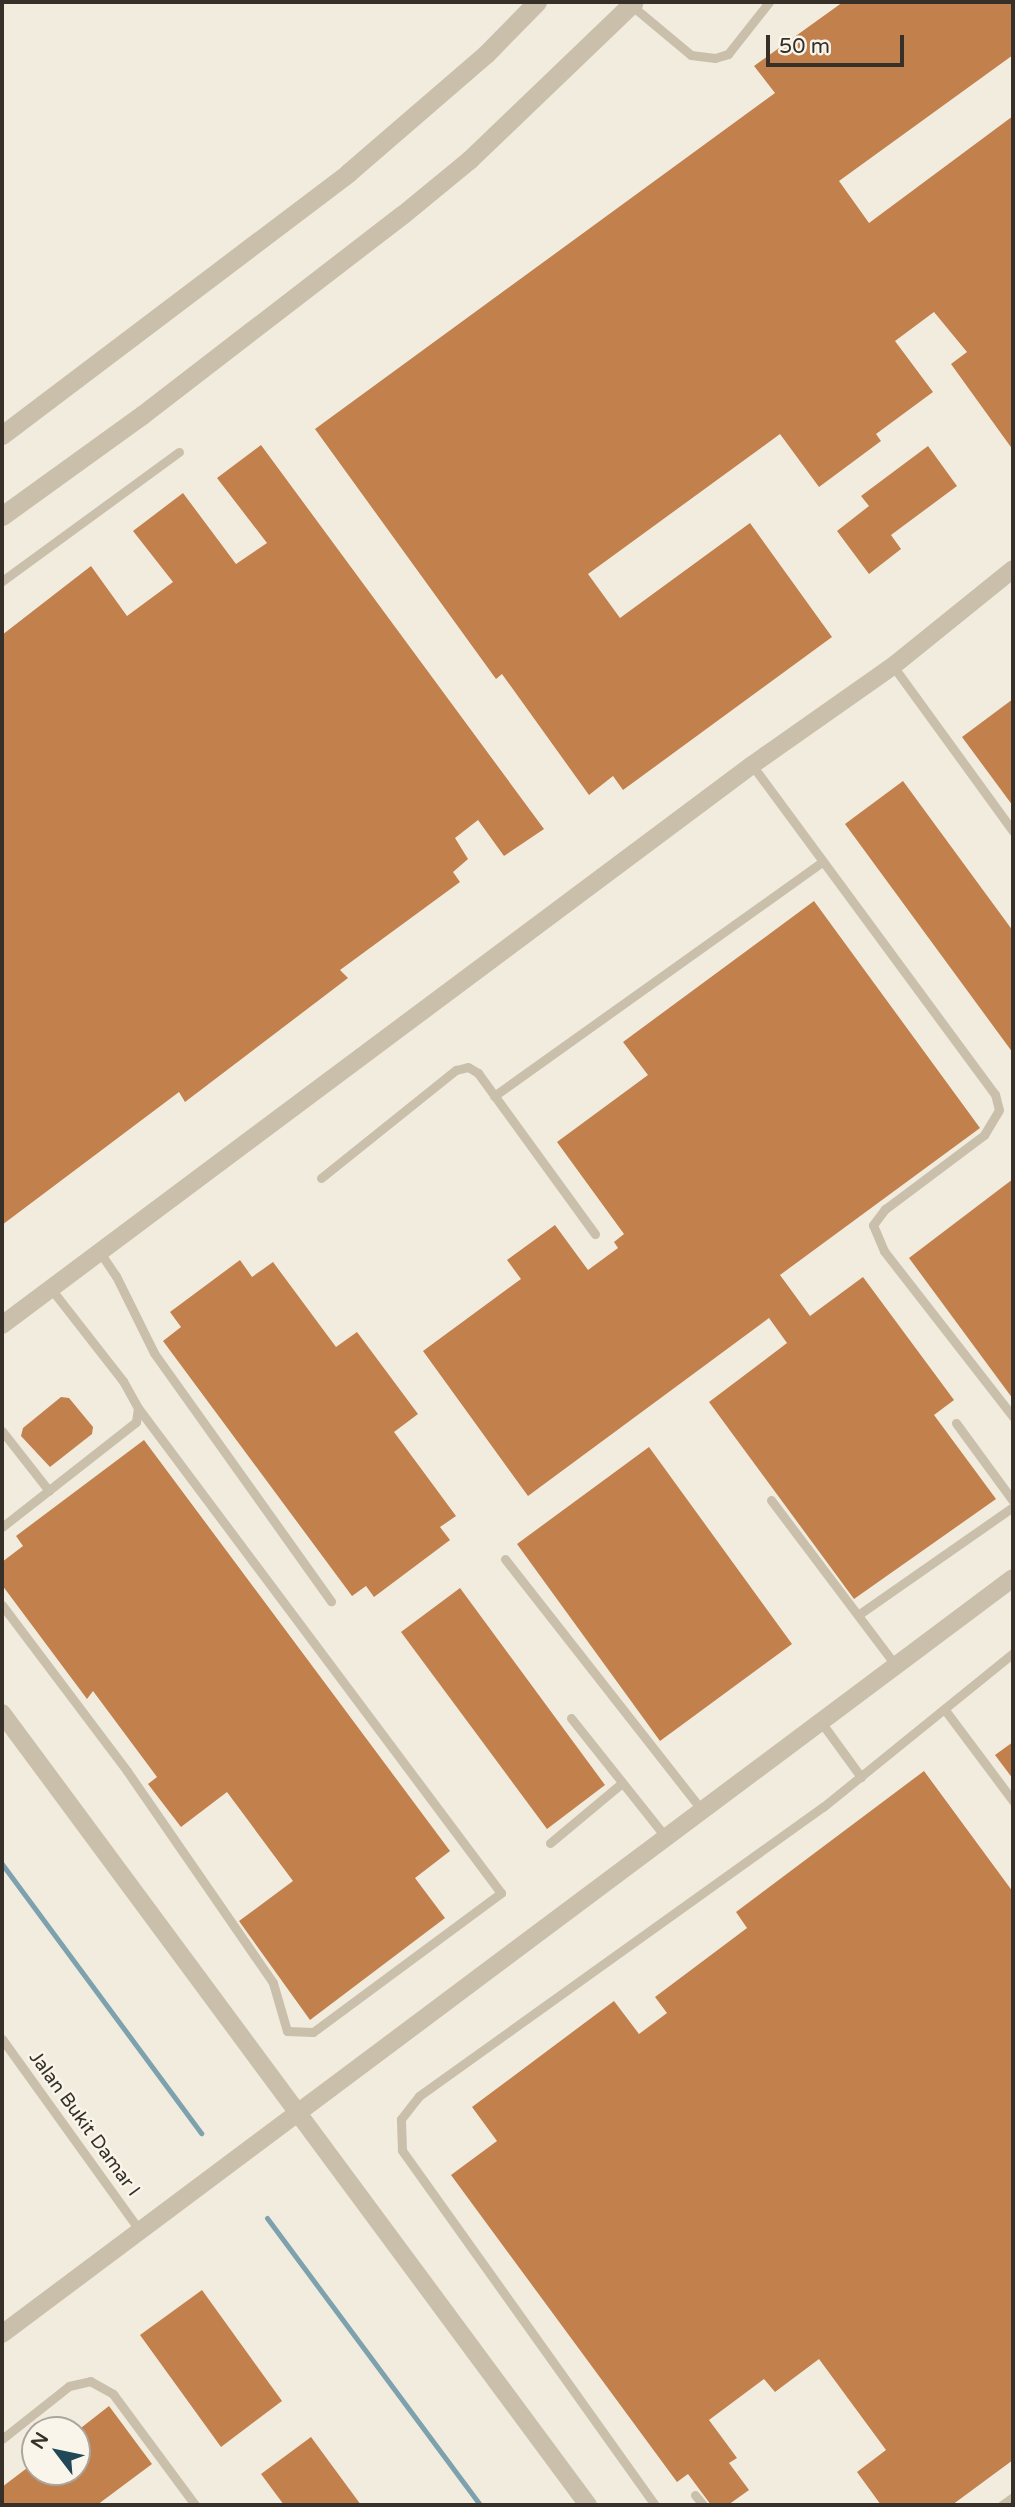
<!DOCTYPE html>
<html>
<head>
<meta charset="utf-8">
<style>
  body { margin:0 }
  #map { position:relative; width:1015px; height:2507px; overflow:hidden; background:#f2ecde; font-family:"Varela Round",sans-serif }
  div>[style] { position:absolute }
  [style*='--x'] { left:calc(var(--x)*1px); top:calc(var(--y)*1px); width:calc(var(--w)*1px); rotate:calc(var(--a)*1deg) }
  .stream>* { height:5px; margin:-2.5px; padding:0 2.5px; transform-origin:2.5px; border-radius:2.5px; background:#7da2ae }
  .building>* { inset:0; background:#c2804c }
  .service>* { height:9px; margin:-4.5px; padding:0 4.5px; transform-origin:4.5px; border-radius:4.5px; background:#c9bfaa }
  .minor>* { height:18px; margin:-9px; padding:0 9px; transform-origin:9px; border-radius:9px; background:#c9bfaa }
  .tertiary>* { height:19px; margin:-9.5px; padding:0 9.5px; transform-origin:9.5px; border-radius:9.5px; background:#c9bfaa }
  span { translate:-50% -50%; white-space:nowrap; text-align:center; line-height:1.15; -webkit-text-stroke:5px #f9f5ea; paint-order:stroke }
  .street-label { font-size:19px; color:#373029 }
  .frame { position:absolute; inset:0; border:4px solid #373029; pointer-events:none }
  .north { position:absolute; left:21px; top:2416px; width:70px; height:70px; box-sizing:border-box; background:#f9f5ea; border:2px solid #aba69d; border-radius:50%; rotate:302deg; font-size:19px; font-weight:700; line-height:28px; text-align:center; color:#373029 }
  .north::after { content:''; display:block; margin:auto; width:24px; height:32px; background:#204857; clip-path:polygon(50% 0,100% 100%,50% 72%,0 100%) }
  .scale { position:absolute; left:766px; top:35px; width:138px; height:32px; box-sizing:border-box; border:4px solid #373029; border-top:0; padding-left:9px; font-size:21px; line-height:24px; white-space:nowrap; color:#373029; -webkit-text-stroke:5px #f9f5ea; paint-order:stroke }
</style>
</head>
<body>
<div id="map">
  <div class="stream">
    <div style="--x:2;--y:1864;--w:335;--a:53.5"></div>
    <div style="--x:267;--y:2218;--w:357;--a:53.4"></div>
  </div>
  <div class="building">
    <div style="clip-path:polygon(843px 2px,1013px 2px,1013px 55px,839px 181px,869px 223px,1013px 116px,1013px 450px,951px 364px,967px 352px,934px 312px,895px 341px,933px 392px,876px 434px,881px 441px,819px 487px,780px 434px,588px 574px,620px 618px,750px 523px,832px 637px,623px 790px,613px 776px,589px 795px,502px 674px,496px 679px,315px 429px,775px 93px,754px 66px)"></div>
    <div style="clip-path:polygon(261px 445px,544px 829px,504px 856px,478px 820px,455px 838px,468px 859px,453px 872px,460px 882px,340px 970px,348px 978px,185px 1102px,179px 1092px,2px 1225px,2px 635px,91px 566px,127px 616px,173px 582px,133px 531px,183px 493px,236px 564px,267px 543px,217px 478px)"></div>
    <div style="clip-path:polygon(928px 446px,957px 486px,891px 535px,901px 549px,869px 574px,837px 531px,869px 506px,861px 496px)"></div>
    <div style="clip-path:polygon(1013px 699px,1013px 806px,962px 737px)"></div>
    <div style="clip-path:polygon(903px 781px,1013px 931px,1013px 1053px,845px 824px)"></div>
    <div style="clip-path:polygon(814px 901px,980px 1128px,780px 1275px,810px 1316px,863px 1277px,954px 1400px,934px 1415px,996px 1499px,854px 1599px,709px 1402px,787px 1343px,769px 1318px,528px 1496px,423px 1351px,521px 1279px,507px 1260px,555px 1225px,588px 1270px,618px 1248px,614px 1242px,624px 1234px,557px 1142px,648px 1075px,623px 1042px)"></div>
    <div style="clip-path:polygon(1013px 1179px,1013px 1399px,909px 1258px)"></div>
    <div style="clip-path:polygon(240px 1260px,252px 1277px,273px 1262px,336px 1347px,357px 1332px,418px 1414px,394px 1432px,456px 1516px,440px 1527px,450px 1540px,374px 1597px,366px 1586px,352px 1596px,163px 1341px,181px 1327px,170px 1312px)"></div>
    <div style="clip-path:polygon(61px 1397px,69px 1398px,93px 1427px,92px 1434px,50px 1467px,21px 1436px,23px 1428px)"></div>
    <div style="clip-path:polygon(144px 1440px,450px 1851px,415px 1878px,445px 1918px,310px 2020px,239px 1921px,293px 1881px,227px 1792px,181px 1827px,148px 1784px,157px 1777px,93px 1691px,87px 1699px,2px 1585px,2px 1562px,23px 1546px,16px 1536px)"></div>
    <div style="clip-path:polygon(649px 1447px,792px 1644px,660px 1741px,517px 1544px)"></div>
    <div style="clip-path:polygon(460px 1588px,605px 1785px,547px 1829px,401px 1632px)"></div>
    <div style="clip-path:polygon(1013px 1742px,1013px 1779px,995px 1755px)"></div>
    <div style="clip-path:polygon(924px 1771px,1013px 1892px,1013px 2460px,952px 2505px,881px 2505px,857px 2472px,886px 2450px,819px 2359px,775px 2392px,764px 2379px,709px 2420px,737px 2458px,729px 2463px,749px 2490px,728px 2505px,711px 2505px,688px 2474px,677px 2482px,451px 2175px,497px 2141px,472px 2107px,614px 2001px,639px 2034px,667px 2013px,655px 1997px,747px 1928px,736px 1912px)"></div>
    <div style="clip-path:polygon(202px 2290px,282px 2401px,221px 2447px,140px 2335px)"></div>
    <div style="clip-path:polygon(109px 2406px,152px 2464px,97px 2505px,2px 2505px,2px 2487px,35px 2462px,35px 2472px,77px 2472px,77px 2431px)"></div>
    <div style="clip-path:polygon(311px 2437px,361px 2505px,284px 2505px,261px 2474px)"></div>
  </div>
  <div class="service">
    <div style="--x:631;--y:5;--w:78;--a:39.8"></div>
    <div style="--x:691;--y:55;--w:24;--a:7"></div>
    <div style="--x:715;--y:58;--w:14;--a:-17"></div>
    <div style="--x:728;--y:54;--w:66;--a:-51.7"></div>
    <div style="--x:2;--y:581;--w:219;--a:-36.1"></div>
    <div style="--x:893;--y:666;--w:204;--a:54"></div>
    <div style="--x:752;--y:765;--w:409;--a:53.6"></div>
    <div style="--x:995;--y:1094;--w:16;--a:76"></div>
    <div style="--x:999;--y:1110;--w:29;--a:121"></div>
    <div style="--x:984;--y:1135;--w:124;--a:143.2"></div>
    <div style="--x:885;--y:1209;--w:20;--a:127"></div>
    <div style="--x:873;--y:1225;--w:28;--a:67"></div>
    <div style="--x:884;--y:1251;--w:210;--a:52.1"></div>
    <div style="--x:494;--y:1096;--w:404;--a:-35.5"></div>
    <div style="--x:321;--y:1178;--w:173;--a:-38.7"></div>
    <div style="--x:456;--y:1070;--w:12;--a:-14"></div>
    <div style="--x:468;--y:1067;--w:12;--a:31"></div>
    <div style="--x:478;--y:1073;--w:199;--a:54"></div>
    <div style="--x:99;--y:1251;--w:30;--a:56"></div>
    <div style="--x:116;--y:1276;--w:86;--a:63.7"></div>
    <div style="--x:154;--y:1353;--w:305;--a:54.5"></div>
    <div style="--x:956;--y:1423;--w:97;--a:53.8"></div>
    <div style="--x:2;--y:1431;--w:76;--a:51.9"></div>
    <div style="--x:771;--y:1500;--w:208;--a:53"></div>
    <div style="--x:2;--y:1527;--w:170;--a:-38.1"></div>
    <div style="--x:136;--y:1422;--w:14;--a:-82"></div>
    <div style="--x:138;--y:1408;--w:31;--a:-119"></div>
    <div style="--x:123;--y:1381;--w:117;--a:-128"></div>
    <div style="--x:505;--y:1559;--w:318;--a:51.9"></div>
    <div style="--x:2;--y:1605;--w:208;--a:53"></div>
    <div style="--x:127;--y:1771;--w:257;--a:55.4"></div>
    <div style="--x:273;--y:1983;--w:50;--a:73.7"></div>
    <div style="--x:287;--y:2031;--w:26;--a:2"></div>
    <div style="--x:313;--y:2032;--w:234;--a:-36.5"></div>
    <div style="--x:501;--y:1893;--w:606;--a:-126.81"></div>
    <div style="--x:858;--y:1615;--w:189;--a:-34.9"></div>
    <div style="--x:945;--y:1710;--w:114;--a:53.2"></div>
    <div style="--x:571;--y:1718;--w:149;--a:51.5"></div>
    <div style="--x:821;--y:1722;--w:68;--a:54"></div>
    <div style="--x:550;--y:1843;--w:94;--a:-39.8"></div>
    <div style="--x:2;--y:2039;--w:233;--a:54.3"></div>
    <div style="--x:2;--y:2439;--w:85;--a:-38.3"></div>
    <div style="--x:69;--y:2386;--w:22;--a:-13"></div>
    <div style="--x:90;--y:2381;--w:26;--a:29"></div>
    <div style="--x:113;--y:2394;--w:138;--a:53.5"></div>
    <div style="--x:695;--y:2495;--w:13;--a:51"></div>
    <div style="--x:655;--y:2505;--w:436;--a:-125.5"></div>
    <div style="--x:402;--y:2150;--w:31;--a:-92"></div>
    <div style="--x:401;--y:2119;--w:29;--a:-52"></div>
    <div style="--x:419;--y:2096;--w:497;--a:-35.6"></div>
    <div style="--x:823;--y:1807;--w:245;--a:-39"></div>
    <div style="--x:1002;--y:2505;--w:14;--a:-36"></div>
  </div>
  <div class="minor">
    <div style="--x:2;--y:1325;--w:936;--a:-36.75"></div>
    <div style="--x:752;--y:765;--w:172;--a:-35.1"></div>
    <div style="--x:893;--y:666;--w:154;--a:-38.9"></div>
    <div style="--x:2;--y:1713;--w:985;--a:53.5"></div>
    <div style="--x:2;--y:2334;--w:1262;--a:-36.79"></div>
  </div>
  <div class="tertiary">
    <div style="--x:2;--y:435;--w:434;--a:-37.1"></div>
    <div style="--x:348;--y:173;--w:182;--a:-40.8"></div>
    <div style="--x:486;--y:54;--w:73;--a:-45.6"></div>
    <div style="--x:2;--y:516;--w:173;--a:-35.8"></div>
    <div style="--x:142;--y:415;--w:328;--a:-37.6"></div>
    <div style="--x:402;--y:215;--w:87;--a:-39.4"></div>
    <div style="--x:469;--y:160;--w:228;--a:-43.8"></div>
  </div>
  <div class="street-label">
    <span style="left:84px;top:2124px;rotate:54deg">Jalan Bukit Damar I</span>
  </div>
  <div class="frame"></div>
  <div class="north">N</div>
  <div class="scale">50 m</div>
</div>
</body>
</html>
